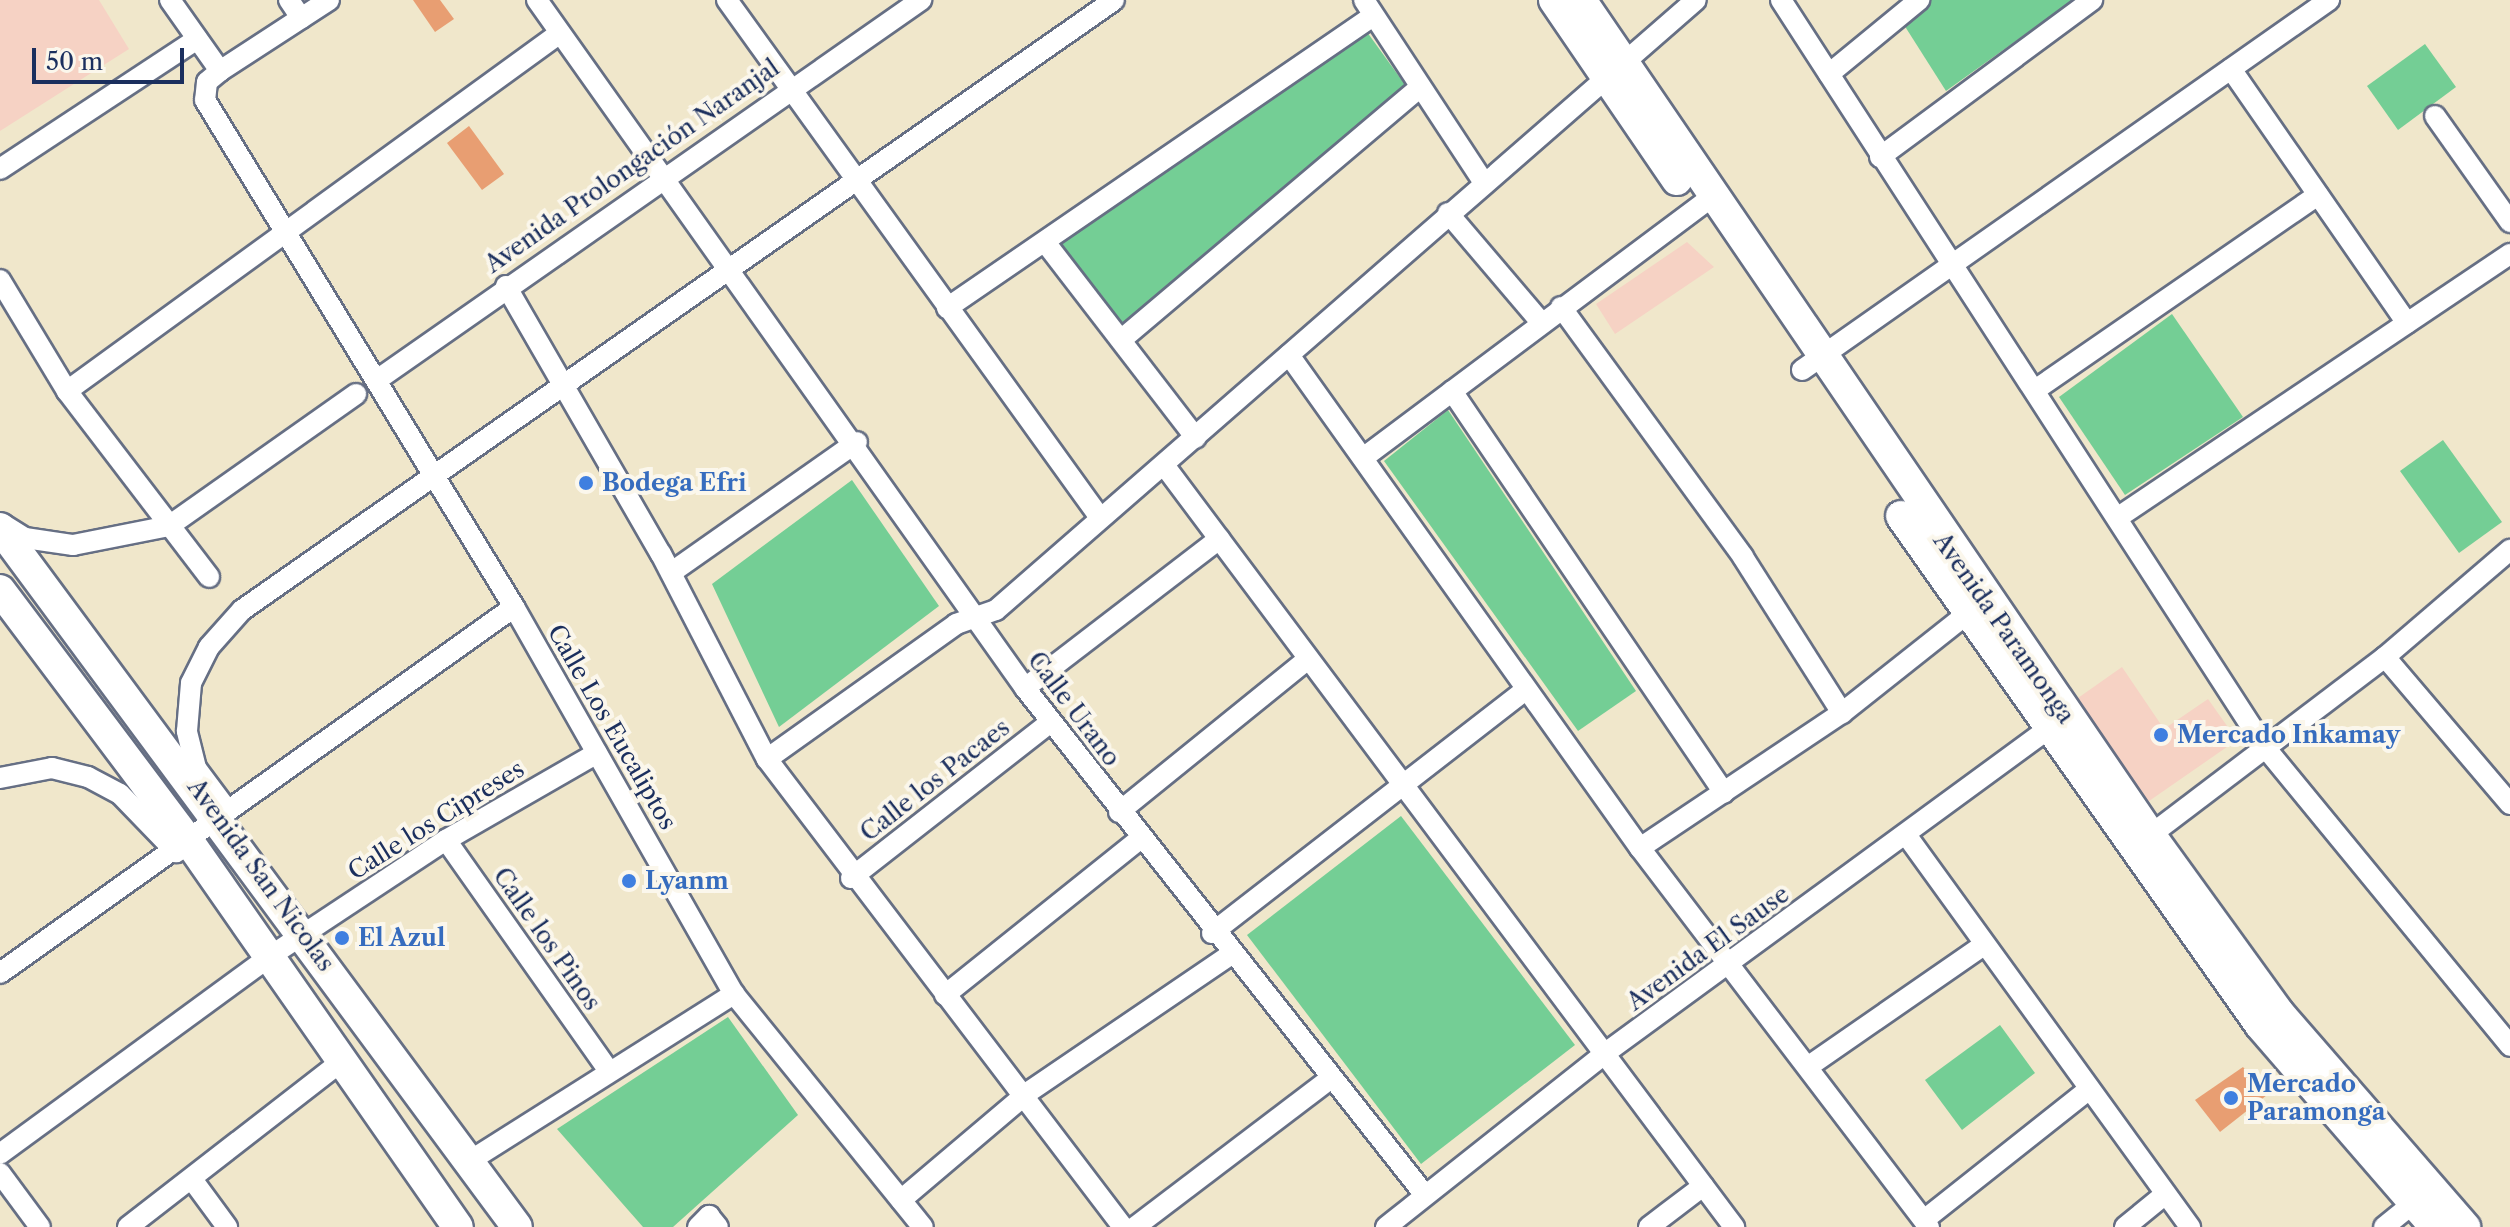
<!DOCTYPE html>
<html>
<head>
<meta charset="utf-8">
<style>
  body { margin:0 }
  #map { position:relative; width:2510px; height:1227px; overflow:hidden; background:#f0e7cb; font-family:"Libre Caslon Text",serif }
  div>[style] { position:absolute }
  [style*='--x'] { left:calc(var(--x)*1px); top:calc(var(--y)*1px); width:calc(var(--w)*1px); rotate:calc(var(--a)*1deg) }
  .built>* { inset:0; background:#f6d2c4 }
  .green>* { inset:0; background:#74ce95 }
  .building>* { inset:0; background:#e89e72 }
  .roads { filter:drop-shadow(2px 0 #666f84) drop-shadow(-2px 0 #666f84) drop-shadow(0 2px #666f84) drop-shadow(0 -2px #666f84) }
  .street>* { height:20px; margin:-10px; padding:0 10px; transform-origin:10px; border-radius:10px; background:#fff }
  .secondary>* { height:30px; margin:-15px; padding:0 15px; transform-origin:15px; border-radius:15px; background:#fff }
  .dots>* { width:22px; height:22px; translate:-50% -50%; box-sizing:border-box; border:4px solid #fbf7ec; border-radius:50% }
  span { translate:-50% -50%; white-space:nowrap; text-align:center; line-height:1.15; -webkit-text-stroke:8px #fbf7ec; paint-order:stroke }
  .street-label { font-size:24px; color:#1b2f5e }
  .shop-label { font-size:24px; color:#366cbe; font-weight:700 }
  .left { translate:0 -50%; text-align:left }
  .scale { position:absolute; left:32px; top:48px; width:152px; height:36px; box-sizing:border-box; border:4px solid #1b2f5e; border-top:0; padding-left:10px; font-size:24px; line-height:28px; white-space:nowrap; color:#1b2f5e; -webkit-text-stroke:6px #fbf7ec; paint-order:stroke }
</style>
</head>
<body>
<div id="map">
  <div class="built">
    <div style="clip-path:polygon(0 0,99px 0,129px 49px,0 131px)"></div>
    <div style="clip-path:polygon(1687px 242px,1714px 267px,1615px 334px,1596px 304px)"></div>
    <div style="clip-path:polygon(2122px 667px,2164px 729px,2208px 699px,2237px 740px,2139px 808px,2068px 705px)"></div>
  </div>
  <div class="green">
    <div style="clip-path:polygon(1921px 0,2073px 0,1946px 91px,1899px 17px)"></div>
    <div style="clip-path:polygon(1367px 32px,1406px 86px,1122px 325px,1059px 245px)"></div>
    <div style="clip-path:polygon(2425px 44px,2456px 87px,2398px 130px,2367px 86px)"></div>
    <div style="clip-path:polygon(2172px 314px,2243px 417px,2125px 495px,2059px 397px)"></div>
    <div style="clip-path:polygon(1448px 410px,1636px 691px,1578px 731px,1384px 461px)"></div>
    <div style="clip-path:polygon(2443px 440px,2502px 522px,2459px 553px,2400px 471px)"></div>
    <div style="clip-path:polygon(852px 480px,939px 606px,779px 727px,712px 584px)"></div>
    <div style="clip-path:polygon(1401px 816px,1575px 1045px,1421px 1164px,1247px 935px)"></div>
    <div style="clip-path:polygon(728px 1017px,798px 1115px,673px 1227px,643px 1227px,557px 1129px)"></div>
    <div style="clip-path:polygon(2000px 1025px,2035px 1073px,1962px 1130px,1925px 1080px)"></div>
  </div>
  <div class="building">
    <div style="clip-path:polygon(413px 0,440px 0,454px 19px,435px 32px)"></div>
    <div style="clip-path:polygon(469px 126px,504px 174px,482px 190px,447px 143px)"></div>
    <div style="clip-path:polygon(2243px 1067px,2267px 1095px,2220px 1132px,2195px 1100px)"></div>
  </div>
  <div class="roads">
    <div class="street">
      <div style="--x:170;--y:0;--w:87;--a:54.8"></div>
      <div style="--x:289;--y:0;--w:22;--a:56"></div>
      <div style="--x:329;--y:0;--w:130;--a:146.9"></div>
      <div style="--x:220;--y:71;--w:17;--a:140"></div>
      <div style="--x:207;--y:82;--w:18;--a:96"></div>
      <div style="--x:205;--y:100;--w:594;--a:58.64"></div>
      <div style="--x:514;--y:607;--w:445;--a:60.4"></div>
      <div style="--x:734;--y:994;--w:300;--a:51"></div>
      <div style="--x:537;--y:0;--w:843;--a:54.65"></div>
      <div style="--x:1025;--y:688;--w:646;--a:51.73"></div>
      <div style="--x:727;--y:0;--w:635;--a:54.23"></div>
      <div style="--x:1364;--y:0;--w:219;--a:56.7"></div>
      <div style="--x:1781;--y:0;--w:889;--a:57.08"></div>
      <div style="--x:2264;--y:746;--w:388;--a:50.6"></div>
      <div style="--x:2231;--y:69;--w:309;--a:55.3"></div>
      <div style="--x:1829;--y:74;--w:117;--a:-39.4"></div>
      <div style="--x:2435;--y:116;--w:130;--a:54.7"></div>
      <div style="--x:1880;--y:157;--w:264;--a:-36.5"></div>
      <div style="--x:0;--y:169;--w:236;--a:-33.4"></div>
      <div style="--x:1448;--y:213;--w:142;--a:49.6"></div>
      <div style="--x:1045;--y:242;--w:247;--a:52.4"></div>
      <div style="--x:0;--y:280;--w:130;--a:58.9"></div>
      <div style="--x:67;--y:391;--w:234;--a:52.6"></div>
      <div style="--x:506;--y:286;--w:310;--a:60"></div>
      <div style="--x:661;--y:554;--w:231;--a:62.7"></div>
      <div style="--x:767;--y:759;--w:588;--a:52.74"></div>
      <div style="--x:1561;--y:307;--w:309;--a:53.9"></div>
      <div style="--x:1743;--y:557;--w:185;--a:57.6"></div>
      <div style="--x:947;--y:308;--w:516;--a:-34.43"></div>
      <div style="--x:1121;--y:340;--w:389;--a:-40.2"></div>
      <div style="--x:1289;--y:355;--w:605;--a:54.55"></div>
      <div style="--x:1640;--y:848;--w:477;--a:52.7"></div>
      <div style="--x:1802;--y:370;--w:644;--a:-35.07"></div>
      <div style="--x:377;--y:380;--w:664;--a:-34.94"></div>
      <div style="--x:2038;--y:388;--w:340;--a:-34.6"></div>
      <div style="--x:67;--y:391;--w:609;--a:-35.99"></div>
      <div style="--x:1452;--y:391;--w:485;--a:55.9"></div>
      <div style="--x:1363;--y:458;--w:436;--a:-36.8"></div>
      <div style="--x:1164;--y:465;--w:952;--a:53.2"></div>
      <div style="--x:2120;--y:516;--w:470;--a:-33.9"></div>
      <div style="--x:4;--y:525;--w:25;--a:32"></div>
      <div style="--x:25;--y:538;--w:49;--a:8.3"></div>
      <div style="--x:73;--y:545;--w:98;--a:-11.2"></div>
      <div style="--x:169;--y:526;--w:229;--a:-35.2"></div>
      <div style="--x:672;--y:572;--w:226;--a:-35.1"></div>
      <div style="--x:2385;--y:657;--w:193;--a:49.6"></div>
      <div style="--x:1025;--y:688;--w:245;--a:-37.5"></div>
      <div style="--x:767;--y:759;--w:232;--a:-35.5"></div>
      <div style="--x:956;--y:624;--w:42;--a:-19.3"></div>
      <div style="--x:996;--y:610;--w:928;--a:-41.07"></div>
      <div style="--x:0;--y:778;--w:53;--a:-10.9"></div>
      <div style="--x:52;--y:768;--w:37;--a:14"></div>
      <div style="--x:88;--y:777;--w:36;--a:28"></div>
      <div style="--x:120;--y:794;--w:81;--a:46"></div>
      <div style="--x:228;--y:811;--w:54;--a:-126.7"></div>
      <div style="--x:196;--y:768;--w:38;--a:-104"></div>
      <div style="--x:187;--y:731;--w:48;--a:-85.2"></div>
      <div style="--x:191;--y:683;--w:40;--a:-63.4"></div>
      <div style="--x:209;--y:647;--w:50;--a:-48.3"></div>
      <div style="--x:242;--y:610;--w:1064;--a:-34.97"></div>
      <div style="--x:1119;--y:812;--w:242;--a:-39"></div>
      <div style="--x:1907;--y:836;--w:483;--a:54.1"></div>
      <div style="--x:446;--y:840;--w:279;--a:54.8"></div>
      <div style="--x:2140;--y:843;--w:308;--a:-37.2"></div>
      <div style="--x:2385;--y:657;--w:165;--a:-40.6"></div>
      <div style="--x:1640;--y:848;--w:243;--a:-33.8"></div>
      <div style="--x:1842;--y:713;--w:159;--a:-38.4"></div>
      <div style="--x:851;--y:878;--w:254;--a:-38"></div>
      <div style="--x:1212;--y:933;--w:396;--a:-37.8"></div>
      <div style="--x:0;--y:973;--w:631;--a:-35.45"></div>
      <div style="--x:945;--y:995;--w:250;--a:-38.7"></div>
      <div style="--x:1809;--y:1066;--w:213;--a:-34.7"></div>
      <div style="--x:0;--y:1154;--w:333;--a:-36.2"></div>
      <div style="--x:269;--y:957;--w:212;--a:-33.5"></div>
      <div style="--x:446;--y:840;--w:174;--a:-29.9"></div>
      <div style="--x:468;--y:1162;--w:315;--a:-32.3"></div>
      <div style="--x:0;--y:1173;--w:67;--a:53.5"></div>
      <div style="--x:194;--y:1182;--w:56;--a:53.7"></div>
      <div style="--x:901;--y:1200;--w:165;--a:-40.3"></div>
      <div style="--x:1027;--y:1093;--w:245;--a:-34.2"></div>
      <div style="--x:1924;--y:1220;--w:208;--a:-38.4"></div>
      <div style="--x:128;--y:1227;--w:271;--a:-37.8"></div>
      <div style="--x:698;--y:1227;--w:16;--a:-45"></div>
      <div style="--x:709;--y:1216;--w:14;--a:51"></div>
      <div style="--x:1135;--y:1227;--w:245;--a:-37.2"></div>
      <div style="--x:1386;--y:1227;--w:278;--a:-38.4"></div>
      <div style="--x:1604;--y:1054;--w:564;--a:-36.2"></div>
      <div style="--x:1649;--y:1227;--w:68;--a:-37.2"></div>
      <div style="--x:2125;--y:1227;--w:49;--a:-39.2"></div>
      <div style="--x:2384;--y:1227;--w:48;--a:-39"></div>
    </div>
    <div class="secondary">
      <div style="--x:1554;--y:0;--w:218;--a:55.7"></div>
      <div style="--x:1581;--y:0;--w:1012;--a:55.71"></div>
      <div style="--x:2151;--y:836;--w:218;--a:54.1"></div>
      <div style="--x:2279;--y:1013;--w:284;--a:49"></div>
      <div style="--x:1901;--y:516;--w:623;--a:54.8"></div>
      <div style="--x:2260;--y:1025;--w:264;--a:49.1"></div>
      <div style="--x:0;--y:528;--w:869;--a:53.51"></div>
      <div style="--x:0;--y:590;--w:316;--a:53.1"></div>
      <div style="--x:190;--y:843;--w:468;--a:55.1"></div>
    </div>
  </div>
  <div class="dots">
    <div style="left:586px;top:483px;background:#3f7fe0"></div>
    <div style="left:2161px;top:735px;background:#3f7fe0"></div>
    <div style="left:629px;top:881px;background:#3f7fe0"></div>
    <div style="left:342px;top:938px;background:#3f7fe0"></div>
    <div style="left:2231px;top:1098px;background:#3f7fe0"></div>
  </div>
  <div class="street-label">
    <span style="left:632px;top:166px;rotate:-35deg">Avenida Prolongación Naranjal</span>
    <span style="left:2004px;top:628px;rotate:55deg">Avenida Paramonga</span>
    <span style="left:1074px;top:709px;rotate:53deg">Calle Urano</span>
    <span style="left:612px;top:727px;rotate:60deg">Calle Los Eucaliptos</span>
    <span style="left:935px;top:780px;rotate:-38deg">Calle los Pacaes</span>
    <span style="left:436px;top:820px;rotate:-32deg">Calle los Cipreses</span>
    <span style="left:261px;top:875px;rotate:54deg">Avenida San Nicolas</span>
    <span style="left:547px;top:939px;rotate:55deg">Calle los Pinos</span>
    <span style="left:1708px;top:948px;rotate:-36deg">Avenida El Sause</span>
  </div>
  <div class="shop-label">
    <span class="left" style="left:602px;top:483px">Bodega Efri</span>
    <span class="left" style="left:2177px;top:735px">Mercado Inkamay</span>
    <span class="left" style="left:645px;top:881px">Lyanm</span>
    <span class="left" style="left:358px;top:938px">El Azul</span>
    <span class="left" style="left:2247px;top:1098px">Mercado<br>Paramonga</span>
  </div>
  <div class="scale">50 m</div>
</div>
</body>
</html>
